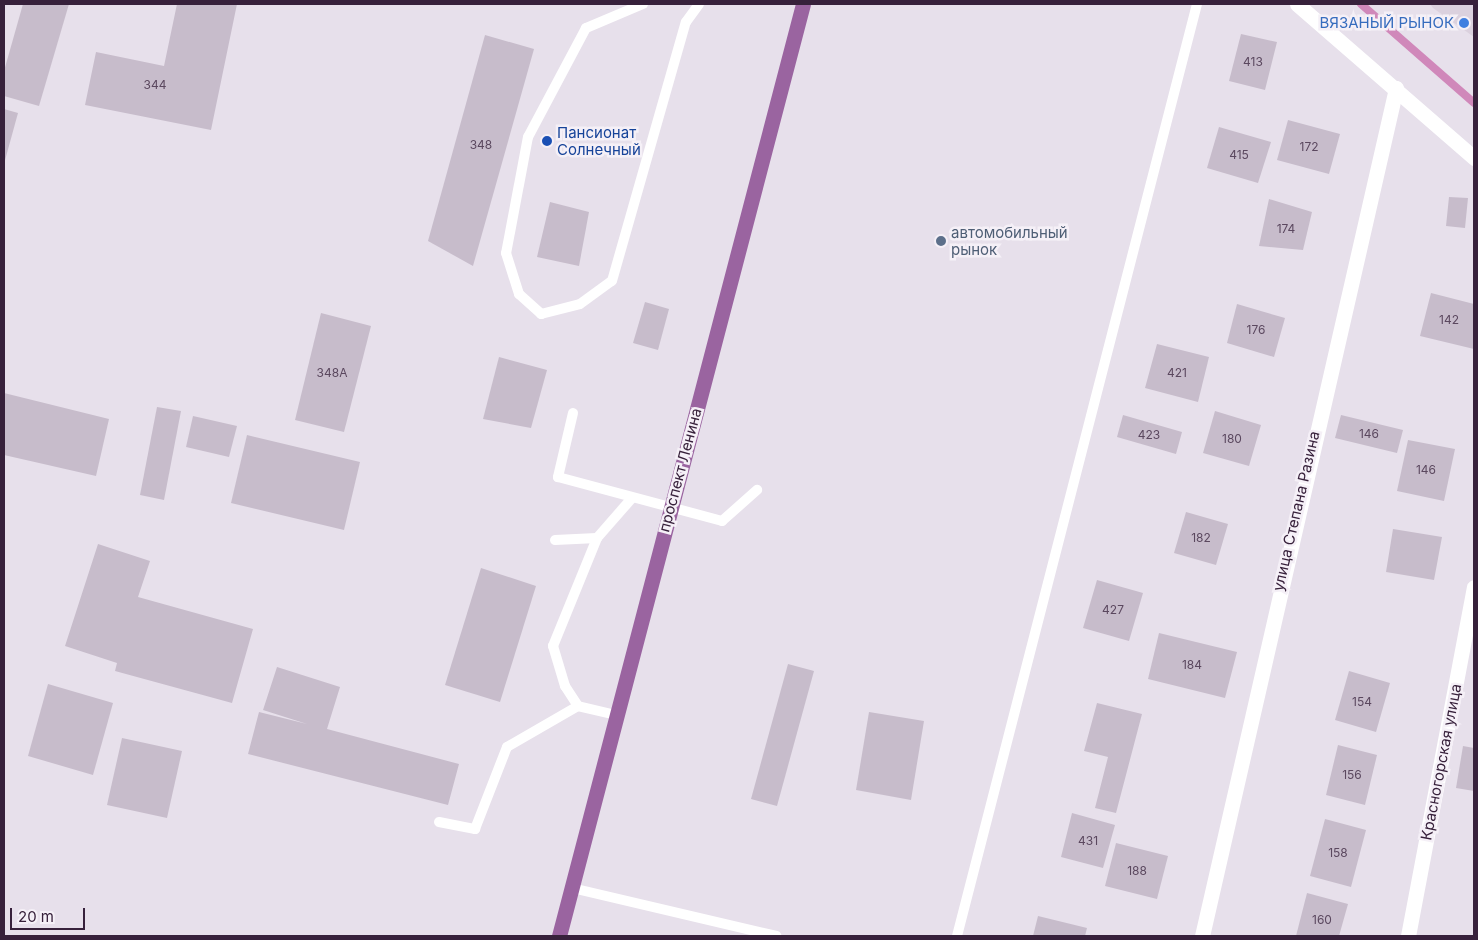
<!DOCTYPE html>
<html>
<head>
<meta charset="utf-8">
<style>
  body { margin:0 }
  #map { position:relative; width:1478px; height:940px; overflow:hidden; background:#e7e0eb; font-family:Inter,sans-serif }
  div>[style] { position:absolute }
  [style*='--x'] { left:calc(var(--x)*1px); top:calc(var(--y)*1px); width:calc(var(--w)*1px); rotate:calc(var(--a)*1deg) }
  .built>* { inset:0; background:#dbd1de }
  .stream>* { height:8px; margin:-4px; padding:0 4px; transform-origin:4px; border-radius:4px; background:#d088ba }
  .building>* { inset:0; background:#c7bccb }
  .lane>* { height:10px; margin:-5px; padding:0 5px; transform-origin:5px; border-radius:5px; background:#fff }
  .street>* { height:15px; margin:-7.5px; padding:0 7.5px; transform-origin:7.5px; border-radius:7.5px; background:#fff }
  .primary>* { height:15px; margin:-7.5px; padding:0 7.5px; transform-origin:7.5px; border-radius:7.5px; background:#9a64a0 }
  .dots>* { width:14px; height:14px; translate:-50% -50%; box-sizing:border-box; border:2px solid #f5f0f7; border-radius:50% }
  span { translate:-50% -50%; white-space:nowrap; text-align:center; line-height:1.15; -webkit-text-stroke:5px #f5f0f7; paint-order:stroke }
  .number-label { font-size:12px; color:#5b485f }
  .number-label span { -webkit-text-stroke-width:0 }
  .shop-label { font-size:15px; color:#366cbe }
  .right { translate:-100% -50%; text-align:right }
  .transit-label { font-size:15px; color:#164399 }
  .left { translate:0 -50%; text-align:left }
  .service-label { font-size:15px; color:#4e5e75 }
  .street-label { font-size:15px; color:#37213b }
  .frame { position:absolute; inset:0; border:5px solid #37213b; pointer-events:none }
  .scale { position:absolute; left:10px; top:908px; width:75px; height:22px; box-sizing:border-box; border:2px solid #37213b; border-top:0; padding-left:6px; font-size:15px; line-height:18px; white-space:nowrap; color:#37213b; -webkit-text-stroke:4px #f5f0f7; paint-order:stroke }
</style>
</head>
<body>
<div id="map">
  <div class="built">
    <div style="clip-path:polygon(1430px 4px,1474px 4px,1474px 37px,1433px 8px)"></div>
  </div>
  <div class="stream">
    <div style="--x:1361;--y:4;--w:150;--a:41.2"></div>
  </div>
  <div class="building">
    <div style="clip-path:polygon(23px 4px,69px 4px,39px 106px,4px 96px,4px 71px)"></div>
    <div style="clip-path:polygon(177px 4px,237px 4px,211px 130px,85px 105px,96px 52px,164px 66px)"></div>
    <div style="clip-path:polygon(1241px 34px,1277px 42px,1265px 90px,1229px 81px)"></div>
    <div style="clip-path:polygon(485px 35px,534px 49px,473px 266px,428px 241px)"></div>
    <div style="clip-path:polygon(4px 109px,18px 113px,4px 164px)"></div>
    <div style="clip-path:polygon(1288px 120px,1340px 134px,1329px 174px,1277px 160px)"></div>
    <div style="clip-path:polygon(1219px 127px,1271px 142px,1258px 183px,1207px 168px)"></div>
    <div style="clip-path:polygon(1449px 197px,1468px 198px,1465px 228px,1446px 226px)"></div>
    <div style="clip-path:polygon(1269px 199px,1312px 212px,1303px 250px,1259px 246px)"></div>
    <div style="clip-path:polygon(550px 202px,589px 212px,579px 266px,537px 257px)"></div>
    <div style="clip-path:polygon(1431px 293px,1474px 304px,1474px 349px,1420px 336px)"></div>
    <div style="clip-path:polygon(645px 302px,669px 309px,658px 350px,633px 343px)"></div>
    <div style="clip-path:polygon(1237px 304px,1285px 318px,1274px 357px,1227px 343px)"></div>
    <div style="clip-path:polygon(321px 313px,371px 326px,344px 432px,295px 420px)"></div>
    <div style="clip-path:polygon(1157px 344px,1209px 357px,1198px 402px,1145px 388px)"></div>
    <div style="clip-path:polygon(499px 357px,547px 370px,531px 428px,483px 419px)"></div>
    <div style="clip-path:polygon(4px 393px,109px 419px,96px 476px,4px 455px)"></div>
    <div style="clip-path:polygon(157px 407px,181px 411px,164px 500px,140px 495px)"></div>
    <div style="clip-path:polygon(1215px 411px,1261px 425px,1249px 466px,1203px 453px)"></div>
    <div style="clip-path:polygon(1123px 415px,1182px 432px,1176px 454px,1117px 437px)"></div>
    <div style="clip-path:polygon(1341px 415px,1403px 430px,1397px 453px,1335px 438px)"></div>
    <div style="clip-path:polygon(193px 416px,237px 426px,229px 457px,186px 447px)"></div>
    <div style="clip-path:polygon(247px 435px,360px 462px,344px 530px,231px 503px)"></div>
    <div style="clip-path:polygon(1408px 440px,1455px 449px,1444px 501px,1397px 491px)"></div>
    <div style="clip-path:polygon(1186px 512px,1228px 524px,1216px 565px,1174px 553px)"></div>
    <div style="clip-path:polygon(1393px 529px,1442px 537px,1434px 580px,1386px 572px)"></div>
    <div style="clip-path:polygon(98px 544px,150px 561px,138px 597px,253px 629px,232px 703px,115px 671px,117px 663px,65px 646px)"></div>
    <div style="clip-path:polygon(481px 568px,536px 586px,500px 702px,445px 685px)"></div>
    <div style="clip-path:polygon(1097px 580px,1143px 593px,1129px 641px,1083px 628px)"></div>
    <div style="clip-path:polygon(1159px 633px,1237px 652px,1225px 698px,1148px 679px)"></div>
    <div style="clip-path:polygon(788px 664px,814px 671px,777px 806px,751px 799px)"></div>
    <div style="clip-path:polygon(277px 667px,340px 687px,327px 729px,459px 764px,448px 805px,248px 754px,259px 712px,307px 724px,263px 710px)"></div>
    <div style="clip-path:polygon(1349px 671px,1390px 683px,1376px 732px,1335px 720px)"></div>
    <div style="clip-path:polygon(48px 684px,113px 703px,93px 775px,28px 756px)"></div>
    <div style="clip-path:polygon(1097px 703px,1142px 714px,1116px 813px,1095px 808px,1108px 757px,1084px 751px)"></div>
    <div style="clip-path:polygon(869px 712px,924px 721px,911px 800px,856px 790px)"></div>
    <div style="clip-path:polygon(122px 738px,182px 751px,167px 818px,107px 805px)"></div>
    <div style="clip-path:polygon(1338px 745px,1377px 755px,1365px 805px,1326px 795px)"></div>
    <div style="clip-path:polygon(1463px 746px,1474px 748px,1474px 791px,1456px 788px)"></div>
    <div style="clip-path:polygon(1072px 813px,1115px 825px,1103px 868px,1061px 857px)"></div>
    <div style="clip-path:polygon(1325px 819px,1366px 830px,1351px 887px,1310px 876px)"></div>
    <div style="clip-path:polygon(1116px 843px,1168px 856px,1157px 899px,1105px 886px)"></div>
    <div style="clip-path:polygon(1307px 893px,1348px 904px,1339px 936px,1296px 936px)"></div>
    <div style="clip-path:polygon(1038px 916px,1087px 928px,1085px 936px,1033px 936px)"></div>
  </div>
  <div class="lane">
    <div style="--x:643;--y:4;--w:62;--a:157.2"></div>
    <div style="--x:586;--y:28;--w:123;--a:118"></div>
    <div style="--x:528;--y:137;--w:118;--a:100.7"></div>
    <div style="--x:506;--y:253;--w:43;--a:72.4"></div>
    <div style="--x:519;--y:294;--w:30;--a:42"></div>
    <div style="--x:541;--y:314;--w:40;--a:-14.4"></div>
    <div style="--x:580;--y:304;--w:39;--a:-36"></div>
    <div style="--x:612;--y:281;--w:269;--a:-74.1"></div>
    <div style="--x:686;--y:22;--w:22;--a:-54"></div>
    <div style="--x:573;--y:413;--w:66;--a:103.2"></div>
    <div style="--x:558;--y:477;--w:170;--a:15"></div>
    <div style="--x:722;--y:521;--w:47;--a:-41.5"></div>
    <div style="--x:555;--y:540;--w:42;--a:-2.7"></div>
    <div style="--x:616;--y:715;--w:39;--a:-167"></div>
    <div style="--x:578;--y:706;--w:24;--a:-123"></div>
    <div style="--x:565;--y:686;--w:42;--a:-106.7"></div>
    <div style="--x:553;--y:646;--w:117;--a:-67.8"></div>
    <div style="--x:597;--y:538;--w:53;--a:-48.8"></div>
    <div style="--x:439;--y:822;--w:37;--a:11"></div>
    <div style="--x:475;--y:829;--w:88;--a:-68.7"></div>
    <div style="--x:507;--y:747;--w:82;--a:-30"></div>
    <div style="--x:572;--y:888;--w:210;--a:13.2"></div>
    <div style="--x:957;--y:936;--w:962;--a:-75.56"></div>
  </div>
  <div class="street">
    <div style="--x:1297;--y:4;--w:235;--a:41"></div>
    <div style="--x:1202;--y:936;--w:870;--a:-77.11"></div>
    <div style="--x:1408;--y:936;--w:355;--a:-79.3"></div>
  </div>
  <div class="primary">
    <div style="--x:559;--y:936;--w:963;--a:-75.33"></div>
  </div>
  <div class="dots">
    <div style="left:1464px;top:23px;background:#3f7fe0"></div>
    <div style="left:547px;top:141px;background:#1a4fb4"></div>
    <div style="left:941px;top:241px;background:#5c6f8a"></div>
  </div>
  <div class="number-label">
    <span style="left:1253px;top:62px">413</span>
    <span style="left:155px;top:85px">344</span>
    <span style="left:481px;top:145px">348</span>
    <span style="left:1309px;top:147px">172</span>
    <span style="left:1239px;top:155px">415</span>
    <span style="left:1286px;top:229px">174</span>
    <span style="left:1449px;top:320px">142</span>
    <span style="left:1256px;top:330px">176</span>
    <span style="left:332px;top:373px">348А</span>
    <span style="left:1177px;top:373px">421</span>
    <span style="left:1369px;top:434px">146</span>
    <span style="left:1149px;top:435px">423</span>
    <span style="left:1232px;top:439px">180</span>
    <span style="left:1426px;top:470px">146</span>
    <span style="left:1201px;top:538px">182</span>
    <span style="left:1113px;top:610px">427</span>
    <span style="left:1192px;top:665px">184</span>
    <span style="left:1362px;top:702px">154</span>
    <span style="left:1352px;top:775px">156</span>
    <span style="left:1088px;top:841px">431</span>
    <span style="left:1338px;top:853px">158</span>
    <span style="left:1137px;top:871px">188</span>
    <span style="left:1322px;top:920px">160</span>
  </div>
  <div class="shop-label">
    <span class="right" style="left:1454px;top:23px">ВЯЗАНЫЙ РЫНОК</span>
  </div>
  <div class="transit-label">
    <span class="left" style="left:557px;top:141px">Пансионат<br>Солнечный</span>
  </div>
  <div class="service-label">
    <span class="left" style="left:951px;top:241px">автомобильный<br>рынок</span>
  </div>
  <div class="street-label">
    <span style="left:680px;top:470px;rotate:-75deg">проспект Ленина</span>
    <span style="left:1296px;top:511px;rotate:-77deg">улица Степана Разина</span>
    <span style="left:1441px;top:762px;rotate:-79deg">Красногорская улица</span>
  </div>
  <div class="frame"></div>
  <div class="scale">20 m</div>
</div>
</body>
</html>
